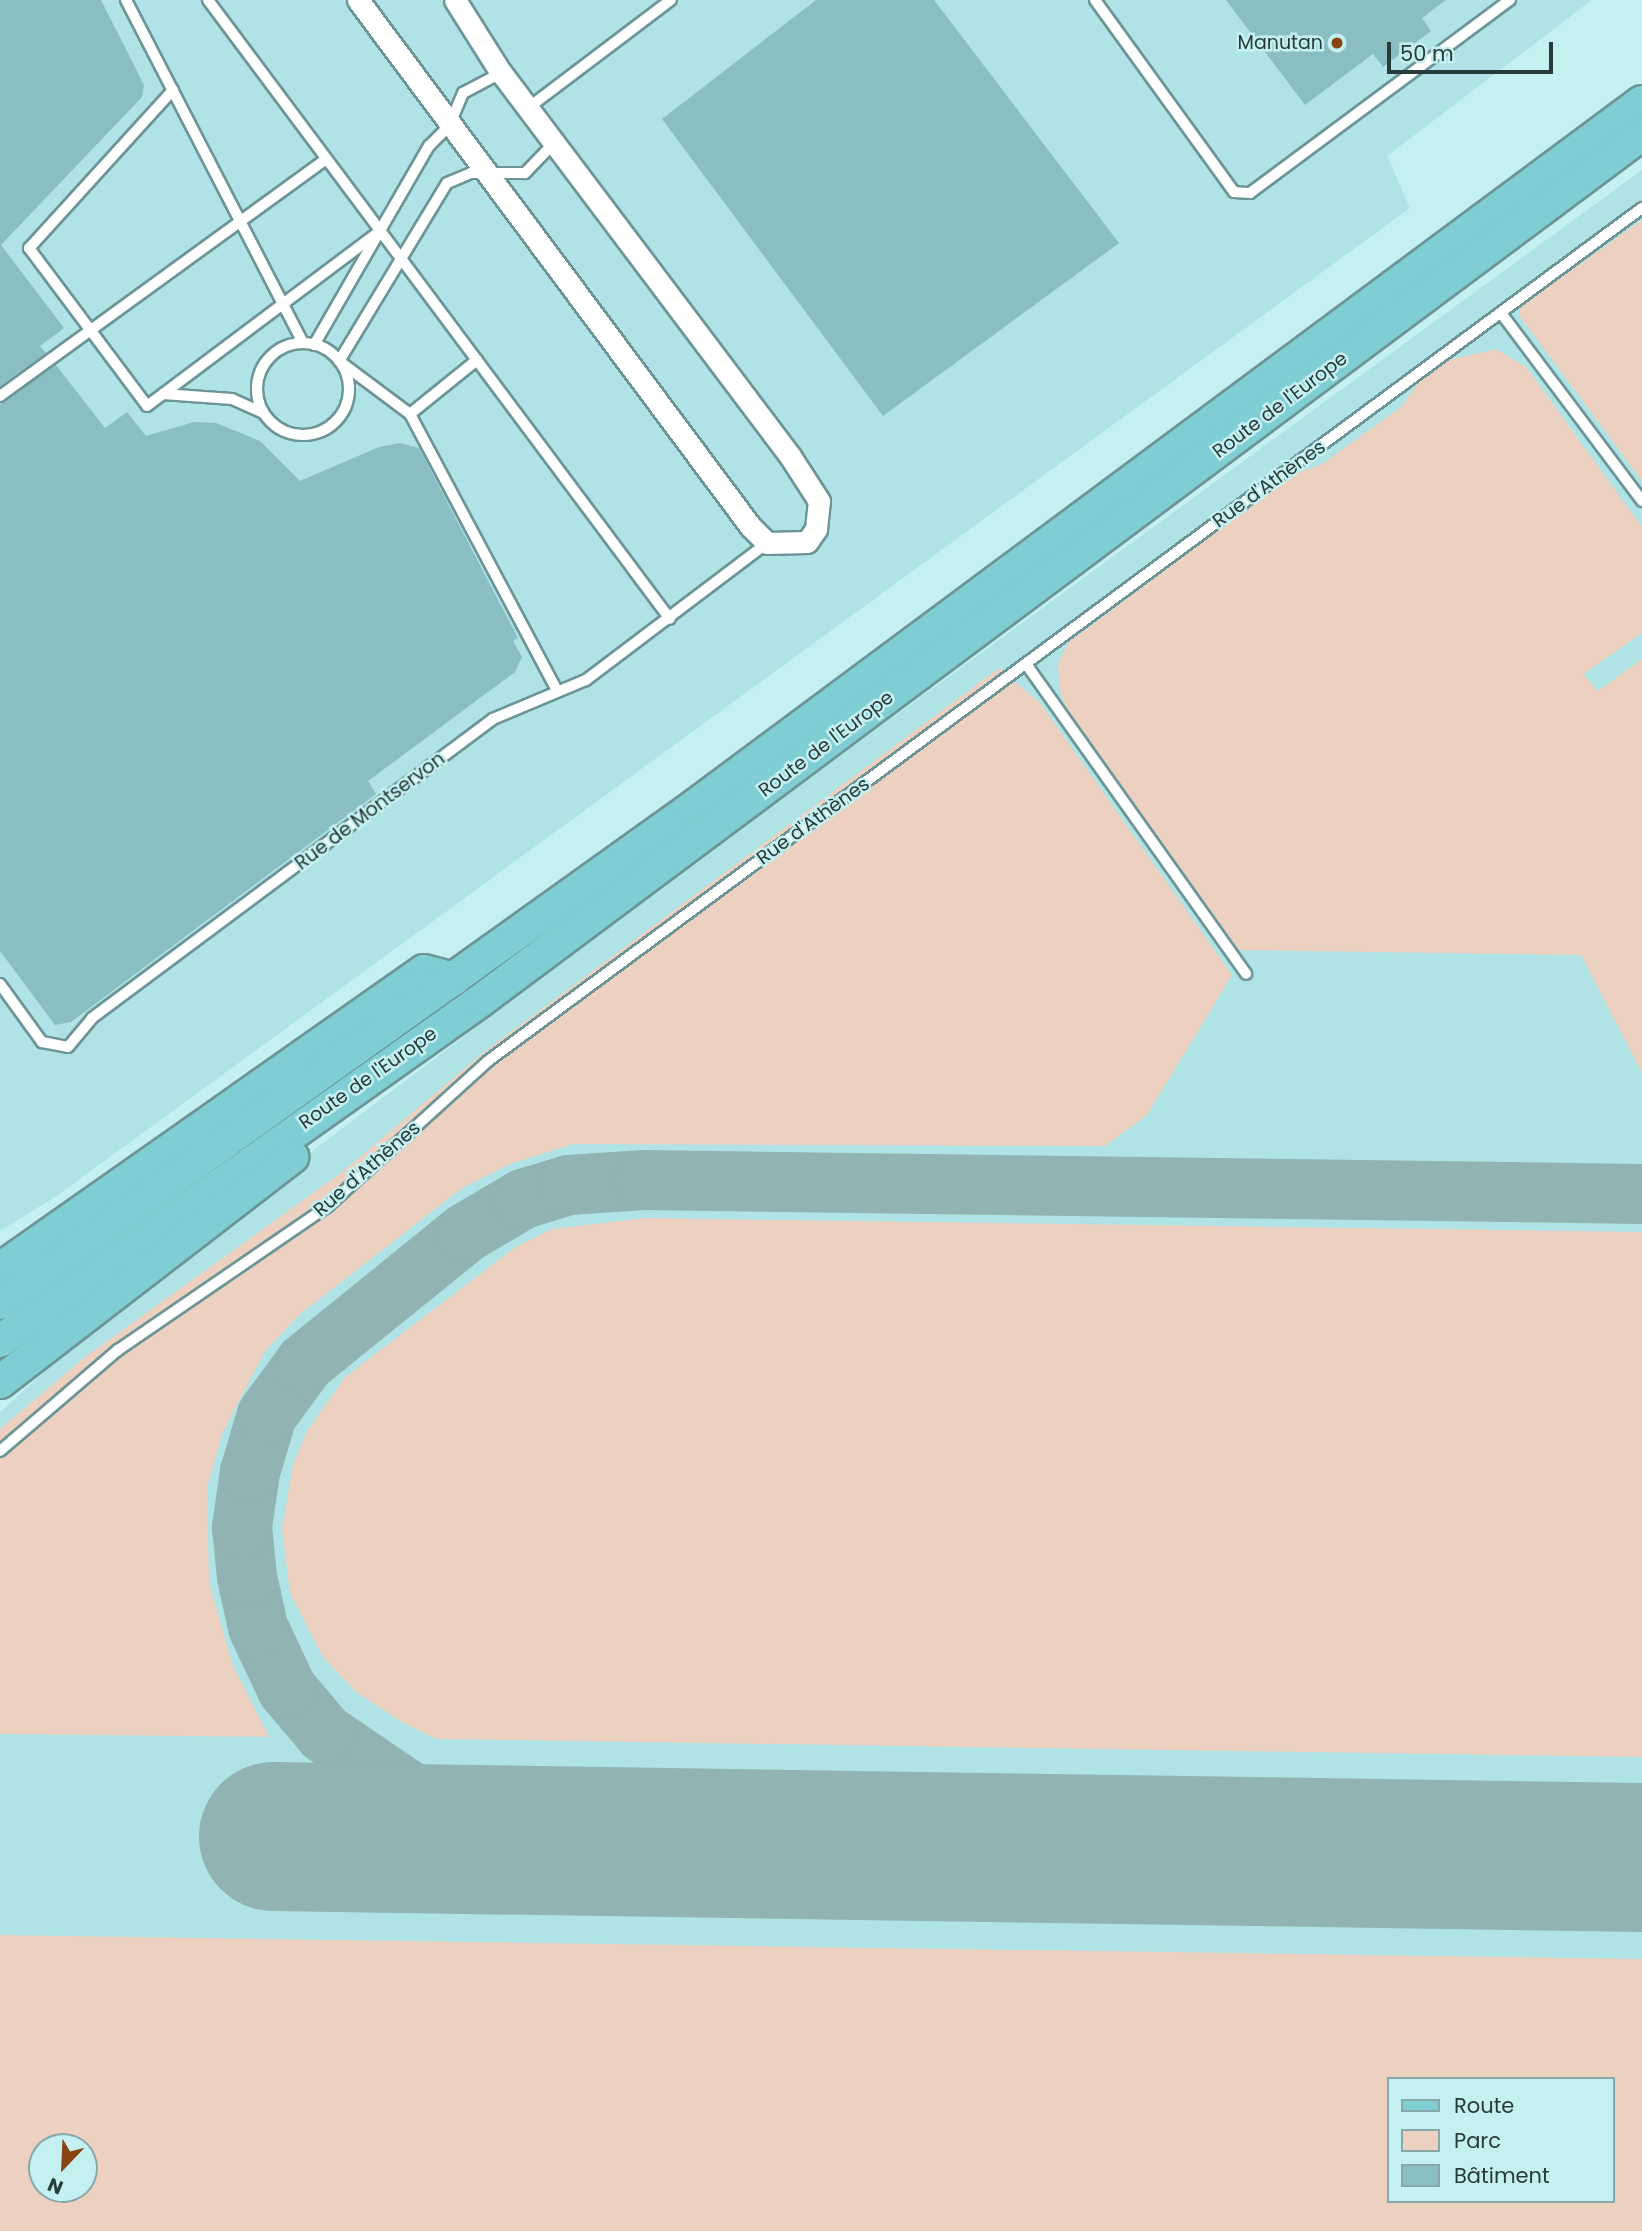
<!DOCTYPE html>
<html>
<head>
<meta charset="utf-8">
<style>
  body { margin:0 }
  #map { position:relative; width:1642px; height:2231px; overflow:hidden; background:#c5f0f2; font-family:Poppins,sans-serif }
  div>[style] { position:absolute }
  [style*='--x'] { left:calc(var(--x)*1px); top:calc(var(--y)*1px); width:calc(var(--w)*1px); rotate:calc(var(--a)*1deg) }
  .built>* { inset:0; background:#afe3e5 }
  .green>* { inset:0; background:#edd1c0 }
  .taxiway>* { height:60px; margin:-30px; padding:0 30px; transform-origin:30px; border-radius:30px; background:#91b3b4 }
  .runway>* { height:149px; margin:-74.5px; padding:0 74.5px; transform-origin:74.5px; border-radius:74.5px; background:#91b3b4 }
  .building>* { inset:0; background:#89bfc2 }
  .roads { filter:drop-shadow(2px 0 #6d9597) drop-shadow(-2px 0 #6d9597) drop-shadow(0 2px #6d9597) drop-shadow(0 -2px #6d9597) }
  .lane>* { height:10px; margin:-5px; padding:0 5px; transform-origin:5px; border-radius:5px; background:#fff }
  .lane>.ring { margin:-5px; padding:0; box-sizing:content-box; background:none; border:10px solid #fff; border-radius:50% }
  .street>* { height:21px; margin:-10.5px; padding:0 10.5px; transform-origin:10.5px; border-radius:10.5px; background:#fff }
  .primary>* { height:32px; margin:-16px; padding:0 16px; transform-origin:16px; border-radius:16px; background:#7fced3 }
  .dots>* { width:19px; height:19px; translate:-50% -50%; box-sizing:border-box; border:4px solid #c5f0f2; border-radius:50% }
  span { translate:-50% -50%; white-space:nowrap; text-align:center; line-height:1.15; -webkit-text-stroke:5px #c5f0f2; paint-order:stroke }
  .poi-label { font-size:19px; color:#293a3a }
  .right { translate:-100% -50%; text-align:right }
  .street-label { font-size:19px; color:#293a3a }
  .legend { position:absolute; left:1387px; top:2077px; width:228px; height:126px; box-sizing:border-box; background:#c5f0f2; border:2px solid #87a7a8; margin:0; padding:9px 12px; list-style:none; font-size:21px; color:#293a3a }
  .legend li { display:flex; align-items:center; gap:14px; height:35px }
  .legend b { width:35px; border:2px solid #87a7a8 }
  .north { position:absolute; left:28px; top:2133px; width:70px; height:70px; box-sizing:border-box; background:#c5f0f2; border:2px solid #87a7a8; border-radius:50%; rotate:203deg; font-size:19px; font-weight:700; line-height:28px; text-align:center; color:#293a3a }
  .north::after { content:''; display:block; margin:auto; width:24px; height:32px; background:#874611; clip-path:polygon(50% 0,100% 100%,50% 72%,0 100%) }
  .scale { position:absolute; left:1387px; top:42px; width:166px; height:32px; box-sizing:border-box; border:4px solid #293a3a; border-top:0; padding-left:9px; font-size:21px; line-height:24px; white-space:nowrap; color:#293a3a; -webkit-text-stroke:5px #c5f0f2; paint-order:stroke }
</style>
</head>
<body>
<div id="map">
  <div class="built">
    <div style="clip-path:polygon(0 0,1592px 0,1387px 156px,1410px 208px,55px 1197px,0 1231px)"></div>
    <div style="clip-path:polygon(evenodd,1642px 170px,1642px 2231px,0 2231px,0 1412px,163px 1264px,699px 859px,1642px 170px,1388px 2079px,1612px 2079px,1612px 2201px,1388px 2201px,1388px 2079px,1642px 170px,42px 2147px,84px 2147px,84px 2189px,42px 2189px,42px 2147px)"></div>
  </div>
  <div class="green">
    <div style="clip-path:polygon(1642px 220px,1642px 481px,1519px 315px,1521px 306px)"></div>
    <div style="clip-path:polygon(1496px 349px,1526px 367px,1642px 527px,1642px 633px,1583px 674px,1598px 691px,1642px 659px,1642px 1073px,1581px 955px,1239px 950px,1065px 706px,1059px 687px,1058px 663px,1069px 642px,1294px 474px,1322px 464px,1401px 407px,1420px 380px,1449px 360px)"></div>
    <div style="clip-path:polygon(999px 668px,1040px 703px,1232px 975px,1147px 1115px,1105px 1146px,573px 1144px,510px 1164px,462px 1188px,300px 1314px,265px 1351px,222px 1434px,207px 1487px,209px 1583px,233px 1666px,269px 1737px,0 1734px,0 1429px,85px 1357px,342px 1172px,484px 1052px)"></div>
    <div style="clip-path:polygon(645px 1218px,1642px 1232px,1642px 1757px,436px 1739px,400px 1721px,355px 1691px,323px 1657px,290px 1593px,282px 1529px,293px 1465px,307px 1431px,345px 1377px,517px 1246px,552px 1229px)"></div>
    <div style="clip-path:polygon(evenodd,0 1935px,1642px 1959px,1642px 2231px,0 2231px,0 1935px,1388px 2079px,1612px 2079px,1612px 2201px,1388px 2201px,1388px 2079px,0 1935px,42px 2147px,84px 2147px,84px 2189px,42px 2189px,42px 2147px)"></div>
  </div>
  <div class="taxiway">
    <div style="--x:546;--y:1840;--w:67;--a:-168.9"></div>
    <div style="--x:480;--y:1827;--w:80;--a:-153.1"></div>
    <div style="--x:409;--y:1791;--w:102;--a:-145.8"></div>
    <div style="--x:325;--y:1734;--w:59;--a:-130.2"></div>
    <div style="--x:287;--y:1689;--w:68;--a:-115.1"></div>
    <div style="--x:258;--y:1627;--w:51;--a:-102.4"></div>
    <div style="--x:247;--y:1577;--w:50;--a:-95.7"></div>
    <div style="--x:242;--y:1527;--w:56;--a:-81.7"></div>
    <div style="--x:250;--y:1472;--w:59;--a:-73.4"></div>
    <div style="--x:267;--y:1415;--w:64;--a:-53.8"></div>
    <div style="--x:305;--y:1363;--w:208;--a:-39"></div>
    <div style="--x:467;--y:1232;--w:65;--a:-30.5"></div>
    <div style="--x:523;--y:1199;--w:48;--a:-16.9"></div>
    <div style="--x:569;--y:1185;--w:75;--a:-3.8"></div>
    <div style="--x:644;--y:1180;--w:998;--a:0.8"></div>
  </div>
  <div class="runway">
    <div style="--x:273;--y:1836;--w:1369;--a:0.88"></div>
  </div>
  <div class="building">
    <div style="clip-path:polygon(0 0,101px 0,144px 85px,142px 97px,1px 245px,64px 328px,40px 346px,46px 353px,0 386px)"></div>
    <div style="clip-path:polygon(816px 0,934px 0,1119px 243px,883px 416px,662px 119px)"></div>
    <div style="clip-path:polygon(1226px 0,1446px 0,1422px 18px,1431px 31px,1383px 67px,1373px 54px,1305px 105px)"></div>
    <div style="clip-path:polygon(56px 365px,105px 428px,127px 412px,146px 436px,194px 422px,216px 423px,260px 441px,300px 481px,379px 447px,400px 443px,419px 448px,518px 638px,513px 641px,522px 657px,515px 672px,368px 781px,376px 794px,71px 1022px,55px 1025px,0 951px,0 404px)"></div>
  </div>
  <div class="roads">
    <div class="lane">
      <div style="--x:126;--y:0;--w:386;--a:62.7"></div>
      <div style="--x:208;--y:0;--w:772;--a:53.26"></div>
      <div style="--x:1095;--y:0;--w:237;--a:54.1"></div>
      <div style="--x:1234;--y:192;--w:16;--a:4"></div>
      <div style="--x:1250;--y:193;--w:324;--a:-36.6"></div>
      <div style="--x:173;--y:90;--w:214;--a:132.3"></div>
      <div style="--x:29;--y:248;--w:197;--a:53.2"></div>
      <div style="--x:147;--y:406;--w:291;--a:-36.9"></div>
      <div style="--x:528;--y:108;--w:179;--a:-37.1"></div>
      <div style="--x:554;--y:143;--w:42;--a:134"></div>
      <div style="--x:525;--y:173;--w:54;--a:180"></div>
      <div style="--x:471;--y:173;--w:26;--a:157"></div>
      <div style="--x:447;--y:183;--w:208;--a:121.2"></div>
      <div style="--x:339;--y:361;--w:89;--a:36.7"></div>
      <div style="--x:410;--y:414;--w:314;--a:62"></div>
      <div style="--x:1501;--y:313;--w:235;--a:53.1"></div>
      <div class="ring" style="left:257px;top:343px;width:82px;height:82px"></div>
      <div style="--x:314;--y:345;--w:230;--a:-60"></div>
      <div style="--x:429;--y:146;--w:28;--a:-45"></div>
      <div style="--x:449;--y:126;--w:36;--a:-67"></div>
      <div style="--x:463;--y:93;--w:43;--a:-27.8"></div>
      <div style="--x:163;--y:394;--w:69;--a:4.1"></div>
      <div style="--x:232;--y:399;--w:35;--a:24"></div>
      <div style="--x:0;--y:396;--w:403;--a:-36"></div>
      <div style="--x:410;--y:414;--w:86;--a:-38.9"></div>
      <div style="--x:1026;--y:664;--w:380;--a:54.6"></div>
      <div style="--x:0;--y:984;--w:72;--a:54.1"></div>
      <div style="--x:42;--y:1042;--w:26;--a:11"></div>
      <div style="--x:68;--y:1047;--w:38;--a:-50"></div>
      <div style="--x:92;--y:1018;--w:500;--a:-36.71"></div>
      <div style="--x:493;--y:719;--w:101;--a:-22.8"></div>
      <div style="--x:586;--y:680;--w:227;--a:-37.1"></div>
      <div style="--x:0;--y:1451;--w:155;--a:-40.6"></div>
      <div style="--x:118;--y:1350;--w:253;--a:-34.4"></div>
      <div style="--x:327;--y:1207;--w:217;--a:-42.2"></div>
      <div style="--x:488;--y:1061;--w:1435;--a:-36.47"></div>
    </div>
    <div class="street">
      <div style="--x:358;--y:0;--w:656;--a:53.3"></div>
      <div style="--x:750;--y:526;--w:24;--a:45"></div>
      <div style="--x:767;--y:543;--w:40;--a:-1.4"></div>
      <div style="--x:807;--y:542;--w:16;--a:-55"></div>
      <div style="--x:816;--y:529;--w:28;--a:-84"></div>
      <div style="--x:819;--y:501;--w:54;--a:-122.8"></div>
      <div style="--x:790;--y:456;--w:480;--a:-127"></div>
      <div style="--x:501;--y:73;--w:86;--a:-122.2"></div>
    </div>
    <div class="primary">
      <div style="--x:0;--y:1269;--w:518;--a:-35.1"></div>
      <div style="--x:424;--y:971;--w:31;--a:15"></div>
      <div style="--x:0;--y:1303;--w:852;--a:-35.59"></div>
      <div style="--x:693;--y:807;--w:1182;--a:-36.61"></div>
      <div style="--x:0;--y:1341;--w:588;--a:-35.31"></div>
      <div style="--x:480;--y:1001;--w:1450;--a:-36.73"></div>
      <div style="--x:0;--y:1382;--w:369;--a:-37.6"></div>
    </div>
  </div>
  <div class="dots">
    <div style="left:1337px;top:43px;background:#874611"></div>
  </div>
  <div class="poi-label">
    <span class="right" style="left:1323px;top:43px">Manutan</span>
  </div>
  <div class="street-label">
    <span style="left:1280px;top:405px;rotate:-37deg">Route de l'Europe</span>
    <span style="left:1269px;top:484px;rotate:-36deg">Rue d'Athènes</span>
    <span style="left:826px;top:744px;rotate:-37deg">Route de l'Europe</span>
    <span style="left:370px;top:811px;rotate:-37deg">Rue de Montservon</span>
    <span style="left:813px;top:821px;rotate:-36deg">Rue d'Athènes</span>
    <span style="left:368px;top:1078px;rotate:-35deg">Route de l'Europe</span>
    <span style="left:367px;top:1169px;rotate:-41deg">Rue d'Athènes</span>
  </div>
  <ul class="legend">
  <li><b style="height:9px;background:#7fced3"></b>Route</li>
  <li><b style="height:19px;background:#edd1c0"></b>Parc</li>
  <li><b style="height:19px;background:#89bfc2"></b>Bâtiment</li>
  </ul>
  <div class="north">N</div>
  <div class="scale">50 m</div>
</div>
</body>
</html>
